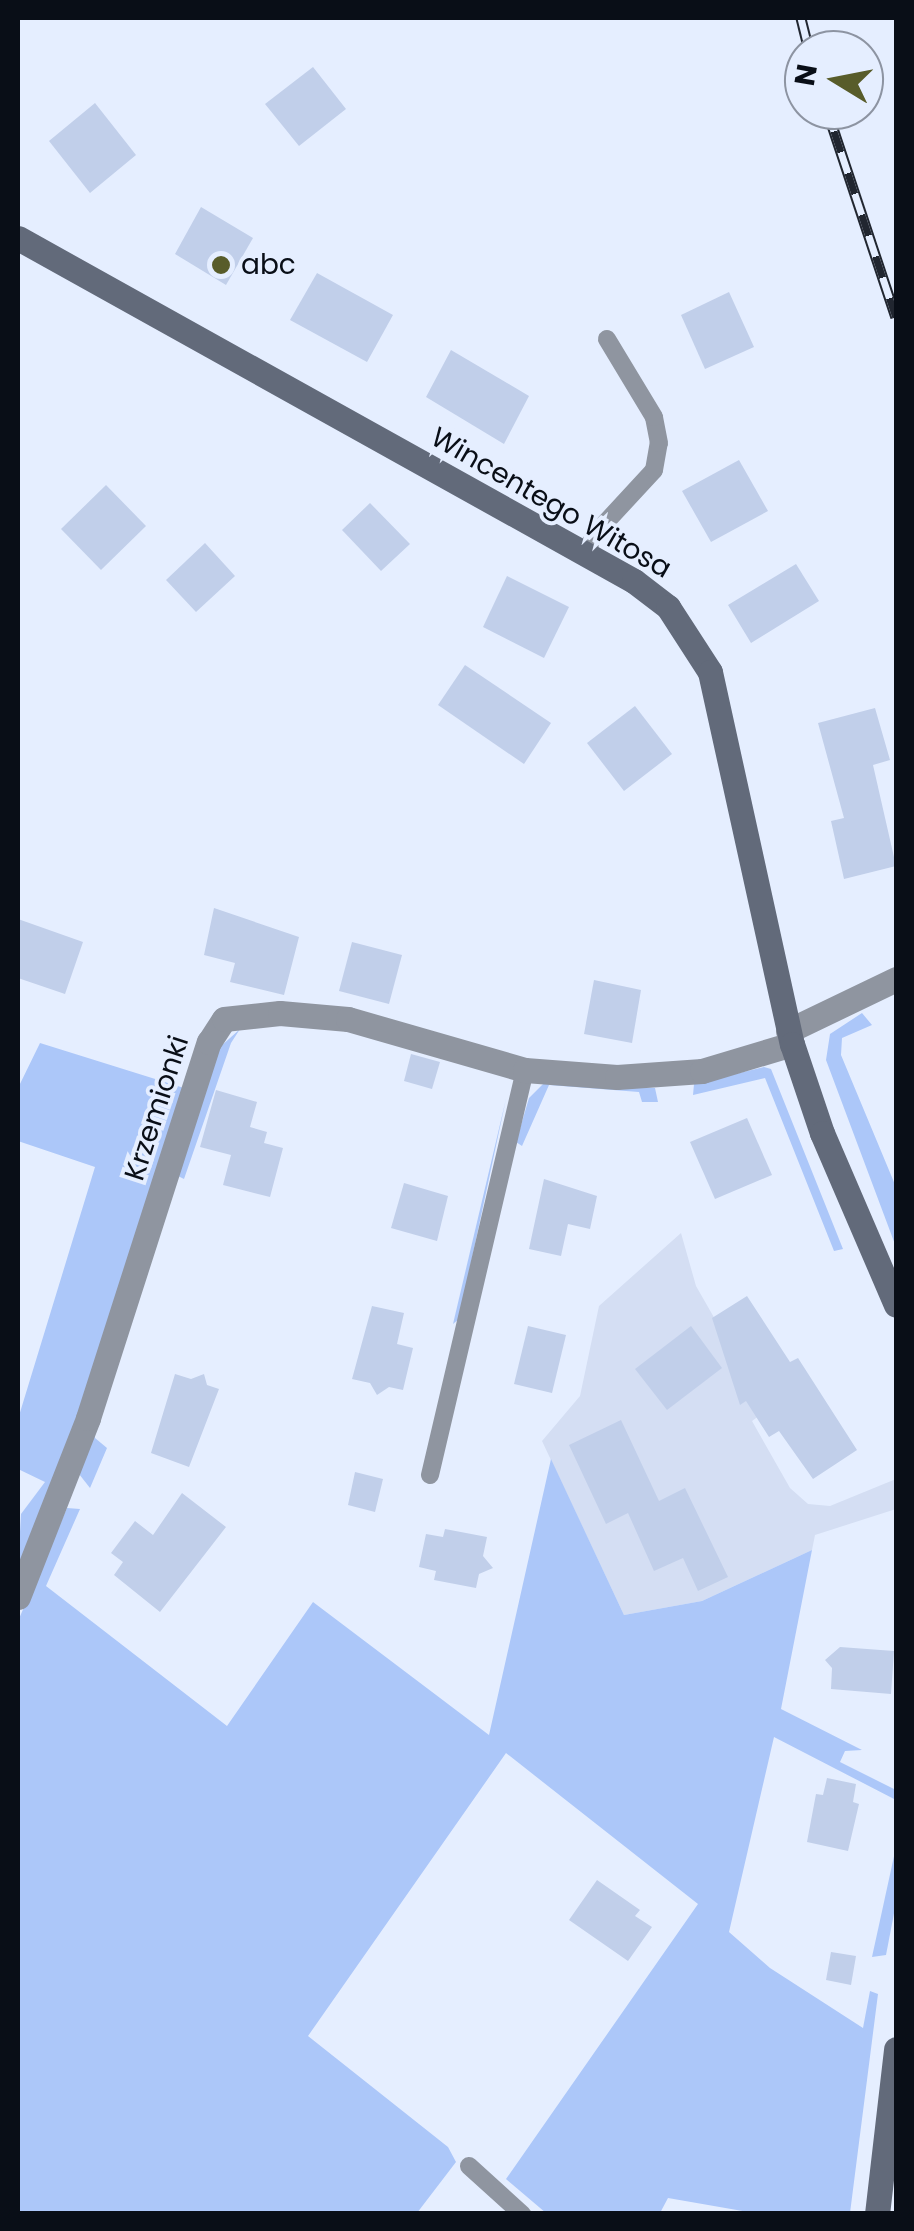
<!DOCTYPE html>
<html>
<head>
<meta charset="utf-8">
<style>
  body { margin:0 }
  #map { position:relative; width:914px; height:2231px; overflow:hidden; background:#e5eeff; font-family:Poppins,sans-serif }
  div>[style] { position:absolute }
  [style*='--x'] { left:calc(var(--x)*1px); top:calc(var(--y)*1px); width:calc(var(--w)*1px); rotate:calc(var(--a)*1deg) }
  .built>* { inset:0; background:#d4def3 }
  .green>* { inset:0; background:#acc7f9 }
  .building>* { inset:0; background:#c1cfea }
  .lane>* { height:18px; margin:-9px; padding:0 9px; transform-origin:9px; border-radius:9px; background:#8f95a0 }
  .street>* { height:25px; margin:-12.5px; padding:0 12.5px; transform-origin:12.5px; border-radius:12.5px; background:#8f95a0 }
  .secondary>* { height:25px; margin:-12.5px; padding:0 12.5px; transform-origin:12.5px; border-radius:12.5px; background:#626a7a }
  .rail>* { height:11px; margin-top:-5.5px; transform-origin:0; background:repeating-linear-gradient(90deg,#e5eeff 0 22px,#212630 0 44px); box-sizing:border-box; border-block:2px solid #212630 }
  .dots>* { width:28px; height:28px; translate:-50% -50%; box-sizing:border-box; border:5px solid #e5eeff; border-radius:50% }
  span { translate:-50% -50%; white-space:nowrap; text-align:center; line-height:1.15; -webkit-text-stroke:8px #e5eeff; paint-order:stroke }
  .poi-label { font-size:28px; color:#090e17 }
  .left { translate:0 -50%; text-align:left }
  .street-label { font-size:28px; color:#090e17 }
  .frame { position:absolute; inset:0; border:20px solid #090e17; pointer-events:none }
  .north { position:absolute; left:784px; top:30px; width:100px; height:100px; box-sizing:border-box; background:#e5eeff; border:2px solid #8d94a2; border-radius:50%; rotate:280deg; font-size:28px; font-weight:700; line-height:40px; text-align:center; color:#090e17 }
  .north::after { content:''; display:block; margin:auto; width:35px; height:45px; background:#585c2a; clip-path:polygon(50% 0,100% 100%,50% 72%,0 100%) }
</style>
</head>
<body>
<div id="map">
  <div class="built">
    <div style="clip-path:polygon(681px 1233px,696px 1286px,767px 1410px,752px 1421px,790px 1488px,808px 1504px,830px 1506px,896px 1479px,896px 1509px,815px 1535px,812px 1550px,702px 1601px,624px 1615px,542px 1441px,580px 1396px,599px 1306px)"></div>
  </div>
  <div class="green">
    <div style="clip-path:polygon(862px 1013px,872px 1025px,842px 1038px,841px 1055px,896px 1187px,896px 1247px,826px 1060px,830px 1034px)"></div>
    <div style="clip-path:polygon(240px 1029px,231px 1043px,184px 1179px,178px 1176px,220px 1047px)"></div>
    <div style="clip-path:polygon(40px 1043px,184px 1088px,70px 1438px,18px 1568px,21px 1514px,45px 1482px,18px 1469px,18px 1419px,95px 1167px,18px 1141px,18px 1088px)"></div>
    <div style="clip-path:polygon(764px 1067px,771px 1069px,843px 1249px,834px 1251px,765px 1078px,693px 1095px,694px 1084px)"></div>
    <div style="clip-path:polygon(544px 1083px,655px 1088px,658px 1102px,642px 1102px,639px 1092px,549px 1085px,522px 1146px,516px 1142px,529px 1098px)"></div>
    <div style="clip-path:polygon(506px 1099px,459px 1319px,453px 1324px)"></div>
    <div style="clip-path:polygon(95px 1428px,95px 1438px,107px 1448px,90px 1488px,79px 1474px)"></div>
    <div style="clip-path:polygon(551px 1459px,624px 1615px,702px 1601px,812px 1550px,781px 1709px,862px 1750px,845px 1751px,840px 1762px,896px 1790px,896px 1800px,774px 1737px,729px 1932px,770px 1968px,863px 2028px,870px 1991px,878px 1994px,850px 2213px,754px 2213px,668px 2198px,660px 2213px,546px 2213px,506px 2179px,698px 1904px,506px 1753px,308px 2036px,448px 2147px,456px 2162px,417px 2213px,18px 2214px,18px 1621px,67px 1508px,80px 1509px,46px 1586px,227px 1726px,313px 1602px,489px 1735px)"></div>
    <div style="clip-path:polygon(896px 1847px,896px 1903px,886px 1955px,872px 1957px)"></div>
  </div>
  <div class="building">
    <div style="clip-path:polygon(313px 67px,346px 109px,299px 146px,265px 104px)"></div>
    <div style="clip-path:polygon(95px 103px,136px 155px,90px 193px,49px 141px)"></div>
    <div style="clip-path:polygon(201px 207px,253px 238px,226px 285px,175px 254px)"></div>
    <div style="clip-path:polygon(317px 273px,393px 315px,367px 362px,290px 320px)"></div>
    <div style="clip-path:polygon(729px 292px,754px 347px,705px 369px,681px 315px)"></div>
    <div style="clip-path:polygon(451px 350px,529px 396px,504px 444px,426px 397px)"></div>
    <div style="clip-path:polygon(739px 460px,768px 511px,711px 542px,682px 491px)"></div>
    <div style="clip-path:polygon(106px 485px,146px 526px,101px 570px,61px 529px)"></div>
    <div style="clip-path:polygon(370px 503px,410px 544px,381px 571px,342px 530px)"></div>
    <div style="clip-path:polygon(205px 543px,235px 576px,196px 612px,166px 580px)"></div>
    <div style="clip-path:polygon(796px 564px,819px 601px,751px 643px,728px 605px)"></div>
    <div style="clip-path:polygon(507px 576px,569px 607px,544px 658px,483px 627px)"></div>
    <div style="clip-path:polygon(465px 665px,551px 723px,524px 764px,438px 705px)"></div>
    <div style="clip-path:polygon(635px 706px,672px 754px,624px 791px,587px 743px)"></div>
    <div style="clip-path:polygon(875px 708px,890px 760px,873px 765px,896px 866px,844px 879px,831px 821px,844px 818px,818px 723px)"></div>
    <div style="clip-path:polygon(214px 908px,299px 937px,284px 995px,230px 982px,235px 963px,204px 955px)"></div>
    <div style="clip-path:polygon(18px 919px,83px 942px,65px 994px,18px 978px)"></div>
    <div style="clip-path:polygon(352px 942px,402px 955px,389px 1004px,339px 991px)"></div>
    <div style="clip-path:polygon(594px 980px,641px 990px,632px 1043px,584px 1034px)"></div>
    <div style="clip-path:polygon(411px 1054px,440px 1062px,432px 1089px,404px 1081px)"></div>
    <div style="clip-path:polygon(216px 1090px,257px 1102px,250px 1127px,267px 1132px,264px 1143px,283px 1148px,270px 1197px,223px 1185px,231px 1155px,200px 1147px)"></div>
    <div style="clip-path:polygon(747px 1118px,772px 1175px,715px 1199px,690px 1142px)"></div>
    <div style="clip-path:polygon(544px 1179px,597px 1196px,590px 1229px,568px 1224px,561px 1256px,529px 1249px)"></div>
    <div style="clip-path:polygon(404px 1183px,448px 1196px,437px 1241px,391px 1228px)"></div>
    <div style="clip-path:polygon(747px 1296px,790px 1362px,798px 1358px,857px 1450px,813px 1479px,779px 1431px,769px 1437px,746px 1401px,740px 1405px,712px 1318px)"></div>
    <div style="clip-path:polygon(372px 1306px,404px 1313px,397px 1344px,413px 1348px,403px 1390px,389px 1387px,377px 1395px,370px 1383px,352px 1379px)"></div>
    <div style="clip-path:polygon(528px 1326px,566px 1335px,552px 1393px,514px 1384px)"></div>
    <div style="clip-path:polygon(691px 1326px,722px 1368px,667px 1410px,635px 1369px)"></div>
    <div style="clip-path:polygon(175px 1374px,191px 1379px,204px 1374px,207px 1385px,219px 1389px,189px 1467px,151px 1453px)"></div>
    <div style="clip-path:polygon(621px 1420px,659px 1501px,685px 1488px,728px 1577px,698px 1591px,683px 1558px,654px 1571px,628px 1513px,606px 1524px,569px 1445px)"></div>
    <div style="clip-path:polygon(355px 1472px,383px 1479px,375px 1512px,348px 1505px)"></div>
    <div style="clip-path:polygon(182px 1493px,226px 1527px,160px 1612px,114px 1575px,123px 1562px,111px 1553px,135px 1521px,153px 1535px)"></div>
    <div style="clip-path:polygon(445px 1529px,487px 1537px,483px 1556px,493px 1568px,479px 1574px,476px 1588px,434px 1580px,436px 1571px,419px 1567px,426px 1534px,443px 1537px)"></div>
    <div style="clip-path:polygon(840px 1647px,894px 1651px,891px 1694px,831px 1689px,832px 1668px,825px 1660px)"></div>
    <div style="clip-path:polygon(827px 1778px,856px 1784px,853px 1802px,859px 1804px,848px 1851px,807px 1842px,816px 1794px,823px 1795px)"></div>
    <div style="clip-path:polygon(597px 1880px,640px 1910px,635px 1916px,652px 1927px,628px 1961px,569px 1920px)"></div>
    <div style="clip-path:polygon(831px 1952px,856px 1956px,851px 1985px,826px 1980px)"></div>
  </div>
  <div class="lane">
    <div style="--x:585;--y:553;--w:21;--a:-62"></div>
    <div style="--x:595;--y:534;--w:87;--a:-47.3"></div>
    <div style="--x:654;--y:470;--w:27;--a:-80"></div>
    <div style="--x:659;--y:443;--w:26;--a:-101"></div>
    <div style="--x:654;--y:417;--w:91;--a:-121.1"></div>
    <div style="--x:430;--y:1475;--w:416;--a:-76.8"></div>
    <div style="--x:469;--y:2166;--w:72;--a:42.2"></div>
  </div>
  <div class="street">
    <div style="--x:788;--y:1031;--w:120;--a:-25.7"></div>
    <div style="--x:18;--y:1597;--w:192;--a:-68.6"></div>
    <div style="--x:88;--y:1418;--w:395;--a:-72.2"></div>
    <div style="--x:209;--y:1042;--w:27;--a:-57"></div>
    <div style="--x:224;--y:1019;--w:56;--a:-6.1"></div>
    <div style="--x:280;--y:1013;--w:68;--a:5"></div>
    <div style="--x:348;--y:1019;--w:184;--a:16.1"></div>
    <div style="--x:525;--y:1070;--w:92;--a:4.4"></div>
    <div style="--x:617;--y:1077;--w:85;--a:-4"></div>
    <div style="--x:702;--y:1071;--w:94;--a:-16.7"></div>
  </div>
  <div class="secondary">
    <div style="--x:18;--y:238;--w:705;--a:29.11"></div>
    <div style="--x:634;--y:581;--w:43;--a:37.4"></div>
    <div style="--x:668;--y:607;--w:77;--a:57.1"></div>
    <div style="--x:710;--y:672;--w:381;--a:77.6"></div>
    <div style="--x:792;--y:1044;--w:94;--a:71.4"></div>
    <div style="--x:822;--y:1133;--w:187;--a:66.7"></div>
    <div style="--x:877;--y:2214;--w:166;--a:-83.4"></div>
  </div>
  <div class="rail">
    <div style="--x:801;--y:18;--w:33;--a:76"></div>
    <div style="--x:827;--y:110;--w:218;--a:71.6"></div>
  </div>
  <div class="dots">
    <div style="left:221px;top:265px;background:#585c2a"></div>
  </div>
  <div class="poi-label">
    <span class="left" style="left:241px;top:265px">abc</span>
  </div>
  <div class="street-label">
    <span style="left:551px;top:503px;rotate:30deg">Wincentego Witosa</span>
    <span style="left:157px;top:1108px;rotate:-72deg">Krzemionki</span>
  </div>
  <div class="frame"></div>
  <div class="north">N</div>
</div>
</body>
</html>
